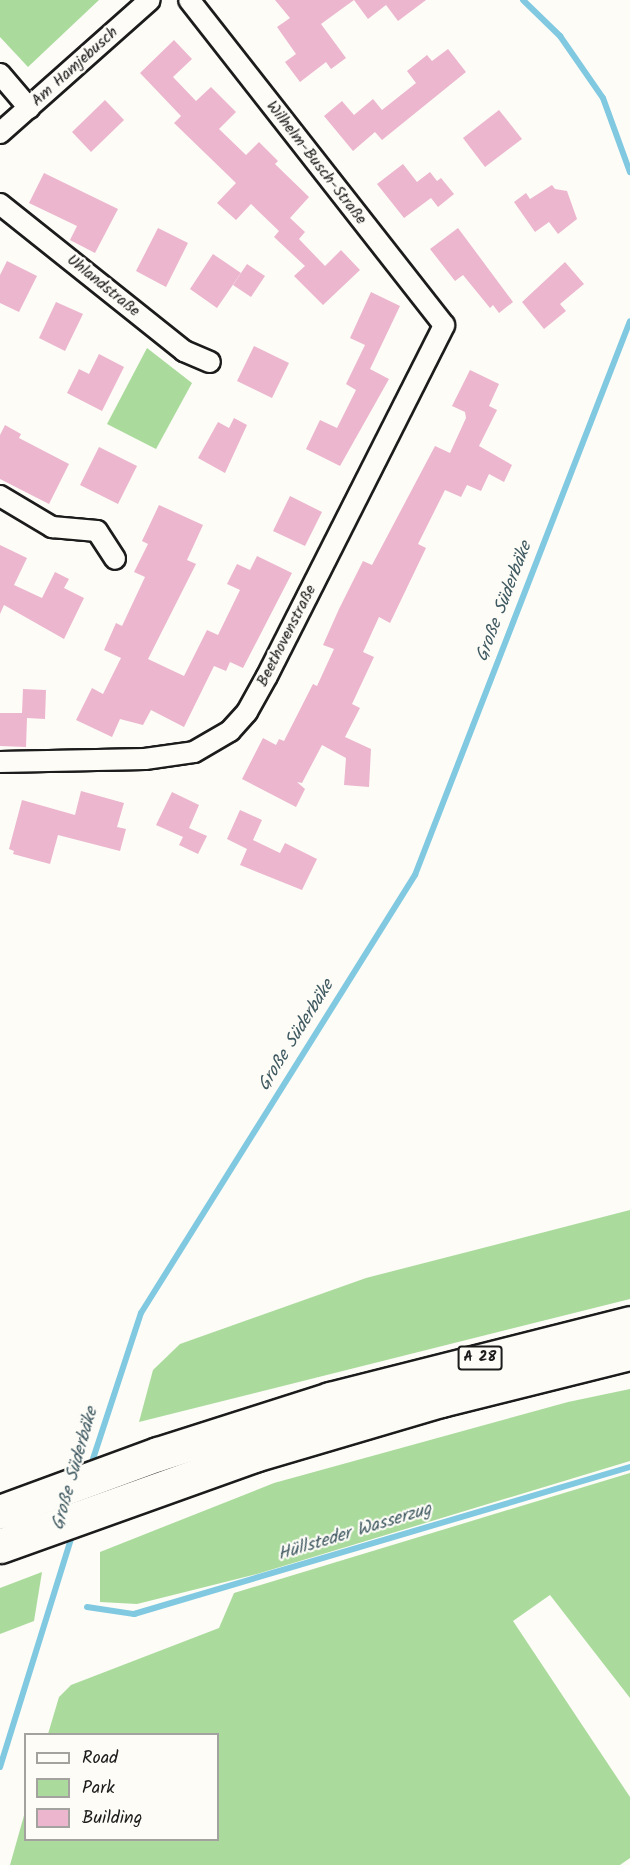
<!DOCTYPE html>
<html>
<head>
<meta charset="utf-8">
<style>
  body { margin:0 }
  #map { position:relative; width:630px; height:1865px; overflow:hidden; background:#fdfcf7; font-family:Kalam,sans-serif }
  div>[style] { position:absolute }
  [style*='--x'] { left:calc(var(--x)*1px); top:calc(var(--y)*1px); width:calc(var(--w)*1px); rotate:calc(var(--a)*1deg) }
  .green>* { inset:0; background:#aadb9c }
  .stream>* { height:6px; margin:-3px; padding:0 3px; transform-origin:3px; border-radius:3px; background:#80c9e0 }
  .building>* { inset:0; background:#ecb6ce }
  .roads { filter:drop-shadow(2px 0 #1c1c1c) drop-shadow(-2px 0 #1c1c1c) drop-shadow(0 2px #1c1c1c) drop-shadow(0 -2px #1c1c1c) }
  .street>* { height:20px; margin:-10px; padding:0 10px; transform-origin:10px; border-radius:10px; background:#fdfcf7 }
  .highway>* { height:33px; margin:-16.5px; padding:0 16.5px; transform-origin:16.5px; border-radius:16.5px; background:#fdfcf7 }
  span { translate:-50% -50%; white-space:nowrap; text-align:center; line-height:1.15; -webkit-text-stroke:4.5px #fdfcf7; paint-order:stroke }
  .shield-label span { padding:2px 4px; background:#fdfcf7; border:2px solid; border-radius:4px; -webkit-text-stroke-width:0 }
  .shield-label { font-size:15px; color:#1c1c1c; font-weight:700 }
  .street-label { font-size:16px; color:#1c1c1c }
  .water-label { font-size:18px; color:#3f5961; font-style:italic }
  .legend { position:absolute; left:24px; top:1733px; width:195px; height:108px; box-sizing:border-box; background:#fdfcf7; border:2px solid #a3a29f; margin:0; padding:8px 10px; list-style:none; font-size:18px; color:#1c1c1c }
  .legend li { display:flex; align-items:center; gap:12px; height:30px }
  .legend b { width:30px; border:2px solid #a3a29f }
</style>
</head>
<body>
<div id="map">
  <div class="green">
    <div style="clip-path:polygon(0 0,99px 0,28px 67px,0 37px)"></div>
    <div style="clip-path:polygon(147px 348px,192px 383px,156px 449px,107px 424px)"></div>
    <div style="clip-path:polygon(630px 1210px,630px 1299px,139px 1422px,153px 1370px,180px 1344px,366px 1278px)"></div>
    <div style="clip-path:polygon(630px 1389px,630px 1461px,257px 1574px,137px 1604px,100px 1602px,100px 1552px,274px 1483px,568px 1402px)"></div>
    <div style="clip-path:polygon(630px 1473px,630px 1698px,550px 1595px,513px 1621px,630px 1797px,630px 1858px,620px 1865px,10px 1865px,25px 1812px,26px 1840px,218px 1840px,218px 1734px,48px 1734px,59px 1697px,71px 1685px,219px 1628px,234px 1593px)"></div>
    <div style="clip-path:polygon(42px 1572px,34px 1621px,0 1634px,0 1588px)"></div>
  </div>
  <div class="stream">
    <div style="--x:523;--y:0;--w:52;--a:44.2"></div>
    <div style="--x:560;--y:36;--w:75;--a:55.3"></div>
    <div style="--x:603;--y:98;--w:79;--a:70"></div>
    <div style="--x:90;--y:1468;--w:163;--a:-71.8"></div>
    <div style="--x:141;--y:1313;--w:517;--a:-57.97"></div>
    <div style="--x:415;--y:875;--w:594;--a:-68.79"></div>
    <div style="--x:87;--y:1607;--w:48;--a:8.5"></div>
    <div style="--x:134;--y:1614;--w:517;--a:-16.51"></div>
    <div style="--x:0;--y:1767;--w:248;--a:-72.7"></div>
  </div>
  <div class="building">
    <div style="clip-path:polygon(275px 0,354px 0,321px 24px,346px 58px,331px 69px,326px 62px,300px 82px,285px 62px,296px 54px,277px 27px,290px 18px)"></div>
    <div style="clip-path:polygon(354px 0,426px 0,398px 21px,386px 5px,368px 19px)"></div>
    <div style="clip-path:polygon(174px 40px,192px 59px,173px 77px,196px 101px,211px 87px,236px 112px,219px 129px,246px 155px,259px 142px,278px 161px,275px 164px,309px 197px,290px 218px,305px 232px,299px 239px,325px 266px,341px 250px,360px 270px,323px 305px,294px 276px,305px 266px,274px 237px,279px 231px,251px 204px,236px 220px,217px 203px,236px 183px,174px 123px,181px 116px,140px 73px)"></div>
    <div style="clip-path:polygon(448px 49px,466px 72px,382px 140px,375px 132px,353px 151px,324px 116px,342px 101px,354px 115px,373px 99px,382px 110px,416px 83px,407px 71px,427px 55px,432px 61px)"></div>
    <div style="clip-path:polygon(105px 100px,124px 120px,91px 152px,72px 132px)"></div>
    <div style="clip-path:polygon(499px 110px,522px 139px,485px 167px,463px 138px)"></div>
    <div style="clip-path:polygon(403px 164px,417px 182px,430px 172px,437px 181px,441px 178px,454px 194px,438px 207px,431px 198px,404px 218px,377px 184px)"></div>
    <div style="clip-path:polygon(44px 173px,118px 209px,95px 253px,70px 240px,77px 226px,29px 203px)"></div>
    <div style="clip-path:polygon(552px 185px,555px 189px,567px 191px,577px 219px,558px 234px,549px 222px,535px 232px,514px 202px,526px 193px,530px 199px)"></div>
    <div style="clip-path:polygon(158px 228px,188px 243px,166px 287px,136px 271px)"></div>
    <div style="clip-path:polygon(458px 228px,513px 302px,499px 313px,493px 305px,490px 308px,463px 275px,455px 281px,430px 249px)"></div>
    <div style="clip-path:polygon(213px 254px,241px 273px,217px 308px,190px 289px)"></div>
    <div style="clip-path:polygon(7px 261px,37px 276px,19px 312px,0 303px,0 275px)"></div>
    <div style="clip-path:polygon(565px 262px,584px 284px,560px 304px,566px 311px,544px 329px,522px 302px)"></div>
    <div style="clip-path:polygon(247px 264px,265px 276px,251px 297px,233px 285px)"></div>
    <div style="clip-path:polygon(371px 292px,400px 306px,370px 369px,389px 379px,340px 466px,306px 449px,320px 420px,337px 428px,356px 390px,346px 384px,365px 345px,350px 338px)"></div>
    <div style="clip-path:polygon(56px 302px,83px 314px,65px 351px,39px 338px)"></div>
    <div style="clip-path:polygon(254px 346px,289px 363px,272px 398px,237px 381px)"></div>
    <div style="clip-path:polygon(99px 354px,124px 367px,102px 411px,67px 393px,79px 369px,89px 374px)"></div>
    <div style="clip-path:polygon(470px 370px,499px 384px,489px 406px,497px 410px,479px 446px,512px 465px,504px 482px,489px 474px,481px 491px,467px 485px,461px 497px,445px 490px,418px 544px,426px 548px,390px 623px,379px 617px,363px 652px,374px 657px,352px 704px,360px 708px,345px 737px,371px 749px,369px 787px,344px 785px,346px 758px,322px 745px,302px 783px,297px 782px,305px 789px,296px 807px,242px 779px,263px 738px,276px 745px,279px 739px,284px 741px,313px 684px,317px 686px,334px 649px,323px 645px,339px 609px,363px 561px,372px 565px,435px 446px,450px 453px,466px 418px,465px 412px,452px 406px)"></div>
    <div style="clip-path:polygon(234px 418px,247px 425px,225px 473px,198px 458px,218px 422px,229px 428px)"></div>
    <div style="clip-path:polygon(5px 425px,21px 434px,19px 438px,69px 464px,49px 504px,0 479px,0 435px)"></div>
    <div style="clip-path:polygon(99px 447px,137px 466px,118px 504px,80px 485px)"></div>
    <div style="clip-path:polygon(290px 496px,322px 512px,305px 546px,273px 531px)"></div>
    <div style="clip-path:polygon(159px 505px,203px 525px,187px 560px,196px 564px,148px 659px,184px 676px,207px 630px,218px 635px,240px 590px,227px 584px,237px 564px,250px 570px,257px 556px,292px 573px,243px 668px,230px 662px,226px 671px,214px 666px,184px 727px,151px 710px,143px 725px,120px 719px,112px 737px,76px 720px,92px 688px,103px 694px,121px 658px,104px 650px,116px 623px,122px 626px,145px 577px,134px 572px,148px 544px,142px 541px)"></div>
    <div style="clip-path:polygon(0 545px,27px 558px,14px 585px,42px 598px,55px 572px,69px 579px,64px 588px,84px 598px,64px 639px,4px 605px,0 614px)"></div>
    <div style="clip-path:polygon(23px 689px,46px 690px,45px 719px,27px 718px,26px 747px,0 746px,0 713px,22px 713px)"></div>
    <div style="clip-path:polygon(81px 791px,124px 803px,117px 827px,126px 829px,120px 851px,58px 835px,50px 864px,13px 854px,14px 851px,9px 849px,22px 800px,75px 815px)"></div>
    <div style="clip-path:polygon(172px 792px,199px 805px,189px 828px,207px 836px,198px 854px,179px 845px,183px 837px,156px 825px)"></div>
    <div style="clip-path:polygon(240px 810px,262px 820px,253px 840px,280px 853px,285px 843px,317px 859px,302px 890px,240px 865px,247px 849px,227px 839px)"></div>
  </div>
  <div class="roads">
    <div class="street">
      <div style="--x:0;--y:74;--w:45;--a:49.5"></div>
      <div style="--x:0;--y:133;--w:200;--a:-41.6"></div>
      <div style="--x:0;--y:204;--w:236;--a:38.6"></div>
      <div style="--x:184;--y:351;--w:28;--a:23"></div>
      <div style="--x:0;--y:496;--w:61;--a:30.8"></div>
      <div style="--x:52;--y:527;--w:45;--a:5.1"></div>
      <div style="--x:97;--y:531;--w:33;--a:57"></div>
      <div style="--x:0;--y:762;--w:145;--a:-1.2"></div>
      <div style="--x:145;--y:759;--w:49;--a:-8.1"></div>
      <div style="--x:194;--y:752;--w:42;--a:-30.3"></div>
      <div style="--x:230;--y:731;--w:25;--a:-48"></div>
      <div style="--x:247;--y:712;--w:41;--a:-60.9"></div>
      <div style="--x:267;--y:676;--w:393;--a:-63.2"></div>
      <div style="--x:444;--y:325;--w:413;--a:-128.1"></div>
    </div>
    <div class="highway">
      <div style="--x:0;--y:1512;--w:168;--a:-20.2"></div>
      <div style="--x:158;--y:1454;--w:181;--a:-17.7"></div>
      <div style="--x:330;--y:1399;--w:309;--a:-14.2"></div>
      <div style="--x:0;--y:1546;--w:270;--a:-19.7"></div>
      <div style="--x:254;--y:1455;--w:195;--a:-16.4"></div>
      <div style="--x:441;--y:1400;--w:195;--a:-14"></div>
    </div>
  </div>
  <div class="shield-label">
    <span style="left:480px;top:1358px">A 28</span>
  </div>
  <div class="street-label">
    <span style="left:75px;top:67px;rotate:-42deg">Am Hamjebusch</span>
    <span style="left:316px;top:163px;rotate:52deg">Wilhelm-Busch-Straße</span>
    <span style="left:103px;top:286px;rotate:39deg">Uhlandstraße</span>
    <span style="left:287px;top:636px;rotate:-63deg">Beethovenstraße</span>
  </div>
  <div class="water-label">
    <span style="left:505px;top:602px;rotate:-69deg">Große Süderbäke</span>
    <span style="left:297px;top:1036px;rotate:-58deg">Große Süderbäke</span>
    <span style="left:76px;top:1469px;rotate:-74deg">Große Süderbäke</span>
    <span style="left:355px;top:1533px;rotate:-17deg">Hüllsteder Wasserzug</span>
  </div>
  <ul class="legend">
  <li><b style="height:8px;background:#fdfcf7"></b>Road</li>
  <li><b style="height:16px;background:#aadb9c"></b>Park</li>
  <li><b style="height:16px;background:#ecb6ce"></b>Building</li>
  </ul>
</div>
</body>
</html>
